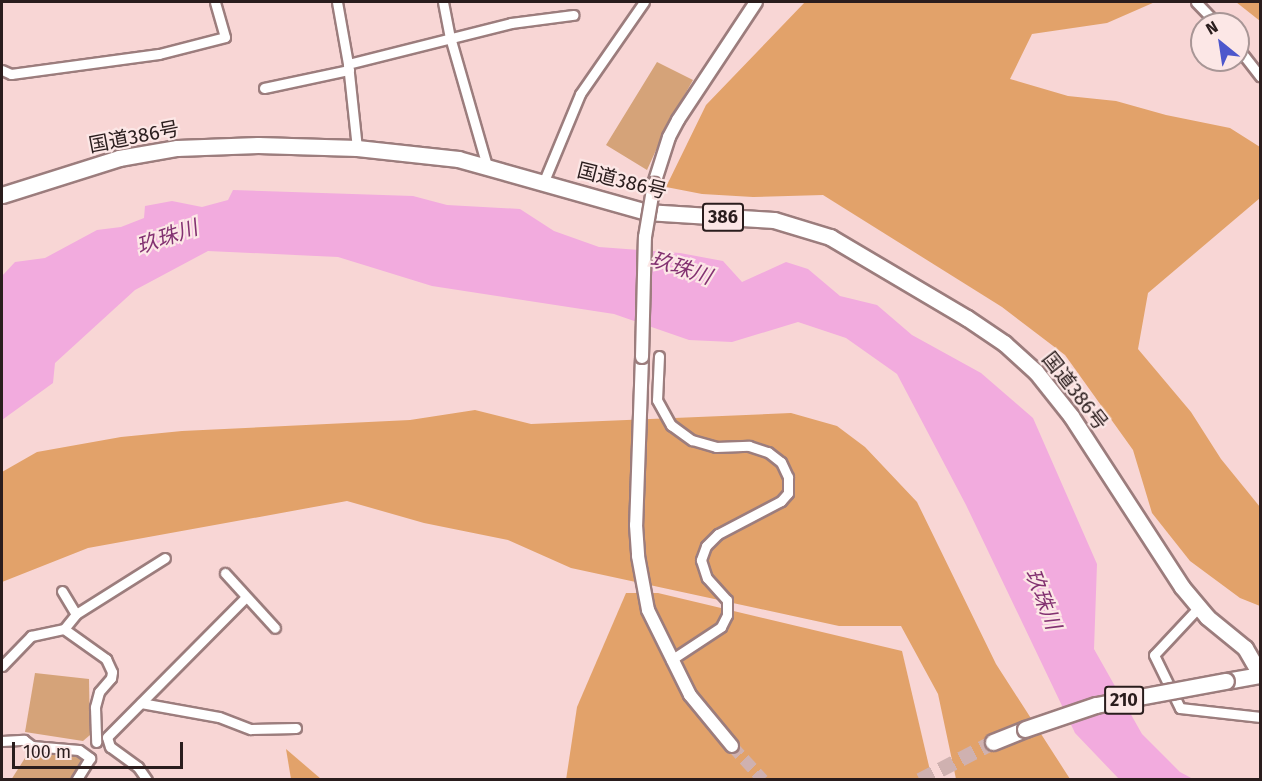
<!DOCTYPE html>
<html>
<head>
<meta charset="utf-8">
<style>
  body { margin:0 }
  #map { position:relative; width:1262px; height:781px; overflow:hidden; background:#f8d6d5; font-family:"Fira Sans","Noto Sans JP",sans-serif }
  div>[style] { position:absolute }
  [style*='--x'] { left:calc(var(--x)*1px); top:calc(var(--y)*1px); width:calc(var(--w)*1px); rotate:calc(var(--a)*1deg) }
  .green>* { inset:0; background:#d5a379 }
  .forest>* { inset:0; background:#e2a26a }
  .water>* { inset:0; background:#f2abde }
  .tertiary-tunnel>* { height:12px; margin-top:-6px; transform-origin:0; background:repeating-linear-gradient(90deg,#cfb1b0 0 12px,transparent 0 18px) }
  .trunk-tunnel>* { height:15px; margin-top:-7.5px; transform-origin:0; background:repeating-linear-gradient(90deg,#cfb1b0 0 15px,transparent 0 23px) }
  .roads { filter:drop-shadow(2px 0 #9c7d7d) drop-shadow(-2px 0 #9c7d7d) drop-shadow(0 2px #9c7d7d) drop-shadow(0 -2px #9c7d7d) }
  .minor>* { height:9px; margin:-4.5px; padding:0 4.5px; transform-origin:4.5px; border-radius:4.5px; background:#fff }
  .tertiary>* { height:12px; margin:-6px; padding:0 6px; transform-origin:6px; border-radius:6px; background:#fff }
  .trunk>* { height:15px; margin:-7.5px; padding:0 7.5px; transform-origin:7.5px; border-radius:7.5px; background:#fff }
  .bridges { filter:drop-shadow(2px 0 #9c7d7d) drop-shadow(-2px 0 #9c7d7d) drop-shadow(0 2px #9c7d7d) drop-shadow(0 -2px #9c7d7d) }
  .tertiary-bridge>* { height:12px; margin:-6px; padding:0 6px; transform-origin:6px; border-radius:6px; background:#fff }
  .trunk-bridge>* { height:15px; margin:-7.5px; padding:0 7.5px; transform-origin:7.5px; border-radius:7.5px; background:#fff }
  span { translate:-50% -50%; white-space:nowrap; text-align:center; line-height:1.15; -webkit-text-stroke:4.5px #fce7e6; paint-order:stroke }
  .shield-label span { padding:2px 4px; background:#fce7e6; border:2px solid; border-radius:4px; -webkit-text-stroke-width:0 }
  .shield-label { font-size:18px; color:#2a1d1d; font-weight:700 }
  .street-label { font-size:20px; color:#2a1d1d }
  .water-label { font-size:21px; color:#833271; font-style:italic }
  .frame { position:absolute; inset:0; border:3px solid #2a1d1d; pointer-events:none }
  .north { position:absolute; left:1190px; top:12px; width:60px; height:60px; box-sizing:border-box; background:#fce7e6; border:2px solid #a89696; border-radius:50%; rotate:330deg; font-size:16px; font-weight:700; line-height:24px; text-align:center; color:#2a1d1d }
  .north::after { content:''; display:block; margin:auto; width:21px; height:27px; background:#4d57cc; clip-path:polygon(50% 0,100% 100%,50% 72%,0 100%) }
  .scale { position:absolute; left:12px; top:742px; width:171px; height:27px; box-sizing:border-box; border:3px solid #2a1d1d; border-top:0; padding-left:8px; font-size:18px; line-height:21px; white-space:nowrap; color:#2a1d1d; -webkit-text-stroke:4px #fce7e6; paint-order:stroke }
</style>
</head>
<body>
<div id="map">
  <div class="green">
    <div style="clip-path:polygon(657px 62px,693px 80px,667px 126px,647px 170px,606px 145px)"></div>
    <div style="clip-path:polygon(35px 673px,89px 679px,90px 735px,83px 741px,25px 732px)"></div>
    <div style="clip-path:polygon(32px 747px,76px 751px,87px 757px,72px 779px,11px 780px)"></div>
  </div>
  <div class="forest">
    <div style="clip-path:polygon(805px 2px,1155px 2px,1107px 23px,1032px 34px,1010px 79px,1068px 96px,1116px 101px,1166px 115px,1230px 128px,1260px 147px,1260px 198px,1148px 293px,1138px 349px,1191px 412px,1221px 459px,1260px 507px,1260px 606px,1240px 598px,1190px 561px,1152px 513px,1133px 450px,1065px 355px,1002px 307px,823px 195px,753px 197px,702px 194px,666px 187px,706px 105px)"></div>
    <div style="clip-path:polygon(1236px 2px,1260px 2px,1260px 21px)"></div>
    <div style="clip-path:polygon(475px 410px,531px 424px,791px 413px,837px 426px,865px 447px,917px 502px,996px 664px,1070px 779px,956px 779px,938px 694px,901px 626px,839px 626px,571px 568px,508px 540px,424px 523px,347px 501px,88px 548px,2px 582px,2px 472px,37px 452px,121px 437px,182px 431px,410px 420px)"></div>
    <div style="clip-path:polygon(626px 593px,658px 593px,902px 651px,932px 779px,566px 780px,577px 707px)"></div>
    <div style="clip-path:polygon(286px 749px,321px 779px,291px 779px)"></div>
  </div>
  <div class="water">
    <div style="clip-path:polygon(233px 190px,413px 196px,447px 205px,520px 209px,554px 231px,599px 247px,680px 253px,723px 261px,742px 282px,786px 262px,808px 269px,840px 296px,877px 305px,912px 335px,981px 373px,1033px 418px,1097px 564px,1094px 649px,1142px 734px,1180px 772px,1193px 779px,1119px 779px,1075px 733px,966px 505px,897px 374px,846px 338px,798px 322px,732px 342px,689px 340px,614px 314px,432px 286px,338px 257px,208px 251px,135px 290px,55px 363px,53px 383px,2px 420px,2px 276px,15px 262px,45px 258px,97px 230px,121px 227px,144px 218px,145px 206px,172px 201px,202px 207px,228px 200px)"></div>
  </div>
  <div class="tertiary-tunnel">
    <div style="--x:732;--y:746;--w:46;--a:47.6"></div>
  </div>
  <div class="trunk-tunnel">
    <div style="--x:920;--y:780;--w:82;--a:-27.5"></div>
  </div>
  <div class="roads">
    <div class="minor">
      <div style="--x:337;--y:2;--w:63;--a:79.9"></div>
      <div style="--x:348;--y:64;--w:84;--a:83.9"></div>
      <div style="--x:443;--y:2;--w:36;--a:79"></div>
      <div style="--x:450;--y:37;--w:134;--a:74"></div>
      <div style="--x:1196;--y:2;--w:30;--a:46"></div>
      <div style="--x:1238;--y:48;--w:36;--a:52"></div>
      <div style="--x:348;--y:64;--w:168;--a:-14.1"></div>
      <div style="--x:511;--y:23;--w:63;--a:-7.4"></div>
      <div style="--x:2;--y:70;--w:10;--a:24"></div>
      <div style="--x:11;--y:74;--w:149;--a:-7.7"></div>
      <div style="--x:159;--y:54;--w:68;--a:-14.4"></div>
      <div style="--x:225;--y:37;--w:36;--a:-106"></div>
      <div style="--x:264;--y:88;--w:87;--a:-12"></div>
      <div style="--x:544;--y:181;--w:94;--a:-67.5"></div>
      <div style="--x:580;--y:94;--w:112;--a:-55.2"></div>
      <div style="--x:659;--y:356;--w:44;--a:92.6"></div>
      <div style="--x:657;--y:400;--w:29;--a:61"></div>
      <div style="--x:671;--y:425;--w:26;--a:36"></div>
      <div style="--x:692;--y:440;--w:25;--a:16"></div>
      <div style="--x:716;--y:447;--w:33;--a:-2"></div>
      <div style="--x:749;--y:446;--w:20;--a:18"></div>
      <div style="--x:768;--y:452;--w:16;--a:38"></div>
      <div style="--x:781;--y:462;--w:17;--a:65"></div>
      <div style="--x:788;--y:477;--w:16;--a:90"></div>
      <div style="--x:788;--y:493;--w:11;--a:131"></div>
      <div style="--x:781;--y:501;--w:71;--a:152.4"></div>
      <div style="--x:718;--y:534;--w:17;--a:135"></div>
      <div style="--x:706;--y:546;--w:15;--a:110"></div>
      <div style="--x:701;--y:560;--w:19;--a:72"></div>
      <div style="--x:707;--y:578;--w:30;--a:48"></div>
      <div style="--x:727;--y:600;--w:15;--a:90"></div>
      <div style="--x:727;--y:615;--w:13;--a:117"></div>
      <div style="--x:721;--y:627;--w:60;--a:146.6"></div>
      <div style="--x:225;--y:573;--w:74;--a:47.7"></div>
      <div style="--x:62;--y:591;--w:27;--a:59"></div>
      <div style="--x:1198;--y:608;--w:64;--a:133.1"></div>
      <div style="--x:1154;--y:655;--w:59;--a:63.9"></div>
      <div style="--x:1180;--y:708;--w:81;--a:6.4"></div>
      <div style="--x:64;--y:629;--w:19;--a:-51"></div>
      <div style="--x:76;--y:614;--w:105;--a:-32.2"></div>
      <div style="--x:2;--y:666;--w:42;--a:-46"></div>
      <div style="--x:31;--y:636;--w:34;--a:-12"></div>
      <div style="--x:64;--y:629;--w:52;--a:35.5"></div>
      <div style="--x:106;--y:659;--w:14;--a:65"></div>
      <div style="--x:112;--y:672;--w:6;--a:99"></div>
      <div style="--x:111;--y:678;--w:18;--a:131"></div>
      <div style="--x:99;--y:692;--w:16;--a:105"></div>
      <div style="--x:95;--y:707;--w:35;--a:88"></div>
      <div style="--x:141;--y:703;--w:79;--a:10.2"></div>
      <div style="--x:219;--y:717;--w:34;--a:21"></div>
      <div style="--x:251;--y:729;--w:45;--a:-1.3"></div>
      <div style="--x:2;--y:741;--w:22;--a:-3"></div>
      <div style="--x:24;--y:740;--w:10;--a:37"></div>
      <div style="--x:32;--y:746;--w:47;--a:4.9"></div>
      <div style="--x:79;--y:750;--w:14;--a:36"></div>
      <div style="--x:90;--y:758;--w:26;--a:122"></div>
      <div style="--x:147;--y:780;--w:16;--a:-125"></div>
      <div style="--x:138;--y:767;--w:34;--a:-144"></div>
      <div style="--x:110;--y:747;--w:10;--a:-107"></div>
      <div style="--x:107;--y:737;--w:196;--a:-45.2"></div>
    </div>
    <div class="tertiary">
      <div style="--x:654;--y:184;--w:49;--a:-72.3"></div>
      <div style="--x:669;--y:137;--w:19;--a:-62"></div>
      <div style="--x:678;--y:120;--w:141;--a:-56.5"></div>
      <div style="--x:642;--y:357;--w:168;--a:92"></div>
      <div style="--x:636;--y:525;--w:31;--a:86"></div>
      <div style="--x:638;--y:556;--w:55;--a:79.5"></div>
      <div style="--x:648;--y:610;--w:95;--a:63.7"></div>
      <div style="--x:690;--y:695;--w:66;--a:50.5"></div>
    </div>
    <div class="trunk">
      <div style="--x:2;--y:195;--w:123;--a:-17.5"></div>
      <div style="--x:119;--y:158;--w:59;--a:-9.8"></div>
      <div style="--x:177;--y:148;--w:81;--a:-2.1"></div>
      <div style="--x:258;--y:145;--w:99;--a:1.7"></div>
      <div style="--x:357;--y:148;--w:102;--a:6.2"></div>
      <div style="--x:458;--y:159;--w:195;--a:15.7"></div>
      <div style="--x:646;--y:212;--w:128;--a:3.6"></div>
      <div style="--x:774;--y:220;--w:59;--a:16.9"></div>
      <div style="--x:830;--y:237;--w:159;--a:30.6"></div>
      <div style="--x:967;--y:318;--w:45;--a:34"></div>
      <div style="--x:1004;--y:343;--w:43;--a:42.2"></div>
      <div style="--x:1036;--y:372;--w:56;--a:51.5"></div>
      <div style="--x:1071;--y:416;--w:204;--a:57"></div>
      <div style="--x:1182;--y:587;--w:39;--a:50"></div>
      <div style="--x:1207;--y:617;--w:49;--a:39.2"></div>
      <div style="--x:1245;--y:648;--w:30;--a:60"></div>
      <div style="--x:1226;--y:681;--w:35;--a:-10"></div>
      <div style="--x:993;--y:742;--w:35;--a:-22"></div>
    </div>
  </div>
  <div class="bridges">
    <div class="tertiary-bridge">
      <div style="--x:642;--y:357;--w:120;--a:-88.6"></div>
      <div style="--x:645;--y:237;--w:54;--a:-80.4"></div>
    </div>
    <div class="trunk-bridge">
      <div style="--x:1025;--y:729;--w:75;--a:-18.7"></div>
      <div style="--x:1096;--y:705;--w:132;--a:-10.5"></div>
    </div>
  </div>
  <div class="shield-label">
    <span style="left:723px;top:217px">386</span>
    <span style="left:1124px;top:700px">210</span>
  </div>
  <div class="street-label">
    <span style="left:134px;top:137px;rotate:-11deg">国道386号</span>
    <span style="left:622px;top:181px;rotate:14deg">国道386号</span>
    <span style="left:1075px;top:391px;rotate:52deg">国道386号</span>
  </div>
  <div class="water-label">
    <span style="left:167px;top:237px;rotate:-19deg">玖珠川</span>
    <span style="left:681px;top:268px;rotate:18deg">玖珠川</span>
    <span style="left:1043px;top:599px;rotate:69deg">玖珠川</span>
  </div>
  <div class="frame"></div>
  <div class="north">N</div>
  <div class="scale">100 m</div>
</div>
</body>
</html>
